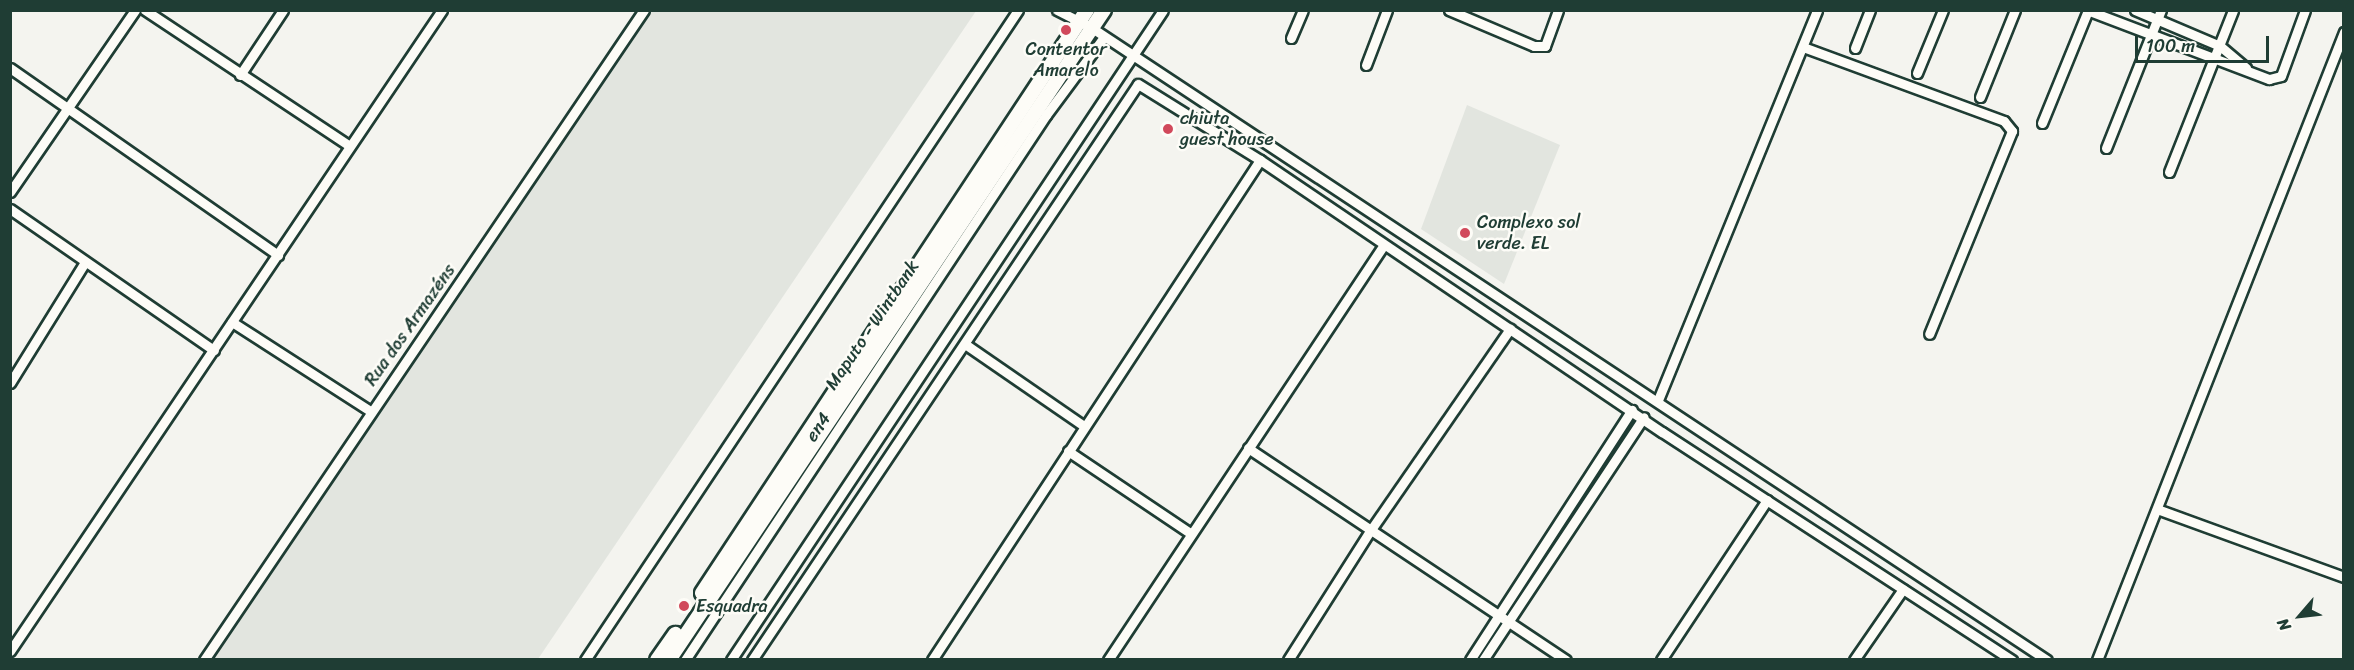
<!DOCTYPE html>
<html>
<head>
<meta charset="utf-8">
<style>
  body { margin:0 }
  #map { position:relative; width:2354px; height:670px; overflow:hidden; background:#f4f4ef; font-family:Sriracha,sans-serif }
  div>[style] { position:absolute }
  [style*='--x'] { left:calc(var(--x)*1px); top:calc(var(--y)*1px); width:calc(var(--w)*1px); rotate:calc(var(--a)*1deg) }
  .built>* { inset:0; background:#e2e5df }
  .roads { filter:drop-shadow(2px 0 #1f3d34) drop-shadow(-2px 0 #1f3d34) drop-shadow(0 2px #1f3d34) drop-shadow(0 -2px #1f3d34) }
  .minor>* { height:9px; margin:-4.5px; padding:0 4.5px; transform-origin:4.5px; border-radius:4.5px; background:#fdfcf7 }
  .highway>* { height:14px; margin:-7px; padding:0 7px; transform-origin:7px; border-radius:7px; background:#fdfcf7 }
  .dots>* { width:16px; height:16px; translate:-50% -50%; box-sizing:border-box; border:3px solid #fdfcf7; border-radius:50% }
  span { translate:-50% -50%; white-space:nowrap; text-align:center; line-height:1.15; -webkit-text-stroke:5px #fdfcf7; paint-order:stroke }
  .poi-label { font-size:18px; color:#1f3d34 }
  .left { translate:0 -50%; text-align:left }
  .street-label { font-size:18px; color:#1f3d34 }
  .frame { position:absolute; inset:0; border:12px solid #1f3d34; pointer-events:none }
  .north { position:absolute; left:2270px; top:586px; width:60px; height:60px; -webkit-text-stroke:4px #fdfcf7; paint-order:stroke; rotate:242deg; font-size:16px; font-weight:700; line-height:24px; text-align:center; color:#1f3d34 }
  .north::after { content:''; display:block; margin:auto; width:21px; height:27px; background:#1f3d34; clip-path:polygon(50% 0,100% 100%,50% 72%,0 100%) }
  .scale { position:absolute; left:2135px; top:36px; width:134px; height:27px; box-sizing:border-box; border:3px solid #1f3d34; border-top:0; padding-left:8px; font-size:18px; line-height:21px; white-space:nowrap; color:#1f3d34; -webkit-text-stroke:4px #fdfcf7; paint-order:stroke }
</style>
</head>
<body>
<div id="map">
  <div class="built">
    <div style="clip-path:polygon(652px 11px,976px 11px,538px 659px,214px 659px)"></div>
    <div style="clip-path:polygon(1467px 105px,1560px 145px,1504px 284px,1421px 229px)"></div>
  </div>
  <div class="roads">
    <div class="minor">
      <div style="--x:145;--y:10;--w:244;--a:33.6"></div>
      <div style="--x:1057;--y:10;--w:39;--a:27"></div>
      <div style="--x:1092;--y:28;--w:1145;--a:33.5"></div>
      <div style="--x:1449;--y:10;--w:92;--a:23"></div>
      <div style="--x:1534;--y:46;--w:11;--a:0"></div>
      <div style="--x:1545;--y:46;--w:38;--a:-70"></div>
      <div style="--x:2087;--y:10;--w:195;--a:20.8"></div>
      <div style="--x:2269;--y:79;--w:12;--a:-14"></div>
      <div style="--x:2281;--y:76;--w:70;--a:-70"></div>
      <div style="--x:2135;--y:10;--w:92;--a:23"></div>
      <div style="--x:2220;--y:46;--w:34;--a:40"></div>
      <div style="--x:1291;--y:38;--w:30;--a:-67"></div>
      <div style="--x:1803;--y:47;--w:214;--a:20.2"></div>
      <div style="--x:2004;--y:121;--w:13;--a:51"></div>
      <div style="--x:2012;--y:131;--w:219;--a:112.2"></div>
      <div style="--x:1855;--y:48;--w:41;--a:-68.5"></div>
      <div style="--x:1366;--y:65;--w:59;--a:-69.1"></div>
      <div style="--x:10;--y:68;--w:327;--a:34.9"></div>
      <div style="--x:1917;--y:73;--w:68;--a:-67.6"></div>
      <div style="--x:240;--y:75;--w:78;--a:-56.5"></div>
      <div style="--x:1980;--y:97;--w:94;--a:-68.1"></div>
      <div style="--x:2042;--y:123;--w:122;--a:-67.8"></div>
      <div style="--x:2106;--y:148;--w:149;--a:-68.3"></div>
      <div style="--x:2169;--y:172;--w:174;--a:-68.4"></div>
      <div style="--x:10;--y:192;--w:221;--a:-55.5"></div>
      <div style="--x:10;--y:209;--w:248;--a:34.7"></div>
      <div style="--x:232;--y:322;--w:164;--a:32.8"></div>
      <div style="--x:965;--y:344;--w:145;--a:34.6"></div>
      <div style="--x:10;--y:383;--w:142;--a:-58.2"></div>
      <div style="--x:1658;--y:400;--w:421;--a:-67.8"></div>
      <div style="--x:1248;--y:448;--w:382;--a:33.7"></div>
      <div style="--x:1068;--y:451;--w:147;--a:33.9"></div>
      <div style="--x:2157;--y:509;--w:199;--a:20"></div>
      <div style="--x:10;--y:651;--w:773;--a:-56.02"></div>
      <div style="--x:204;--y:660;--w:785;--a:-55.91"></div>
      <div style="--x:585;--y:660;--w:781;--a:-56.33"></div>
      <div style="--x:685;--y:660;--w:654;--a:-56.48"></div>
      <div style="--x:1046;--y:115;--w:97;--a:-53.4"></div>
      <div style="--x:731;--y:660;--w:780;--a:-56.39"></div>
      <div style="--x:752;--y:660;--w:693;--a:-56.17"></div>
      <div style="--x:1138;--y:84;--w:144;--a:31.9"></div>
      <div style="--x:1260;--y:160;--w:485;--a:34.1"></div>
      <div style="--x:1662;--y:432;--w:418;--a:33.1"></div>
      <div style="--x:932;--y:660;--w:598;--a:-56.74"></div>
      <div style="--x:1108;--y:660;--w:498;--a:-56.4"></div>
      <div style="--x:1288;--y:660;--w:153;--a:-57.6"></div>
      <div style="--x:1370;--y:531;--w:246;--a:-55.3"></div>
      <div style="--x:1470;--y:660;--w:298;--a:-57.1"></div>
      <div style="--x:1483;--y:660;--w:291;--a:-56.5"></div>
      <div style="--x:1661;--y:660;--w:192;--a:-56.5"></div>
      <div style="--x:1854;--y:660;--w:86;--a:-55.4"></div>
      <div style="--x:2097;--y:660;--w:675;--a:-68.53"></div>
    </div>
    <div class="highway">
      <div style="--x:702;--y:593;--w:699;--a:-56.56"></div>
      <div style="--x:657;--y:660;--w:32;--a:-55"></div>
      <div style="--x:669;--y:660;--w:782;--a:-56.21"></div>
    </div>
  </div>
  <div class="dots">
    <div style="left:1066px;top:30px;background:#d1495b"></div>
    <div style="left:1168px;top:129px;background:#d1495b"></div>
    <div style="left:1465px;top:233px;background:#d1495b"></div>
    <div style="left:684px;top:606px;background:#d1495b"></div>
  </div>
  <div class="poi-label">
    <span style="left:1066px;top:60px">Contentor<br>Amarelo</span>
    <span class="left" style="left:1180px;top:129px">chiuta<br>guest house</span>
    <span class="left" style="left:1477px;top:233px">Complexo sol<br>verde. EL</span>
    <span class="left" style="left:696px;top:606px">Esquadra</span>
  </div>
  <div class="street-label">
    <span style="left:410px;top:325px;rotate:-55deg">Rua dos Armazéns</span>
    <span style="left:872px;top:325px;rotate:-56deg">Maputo - Wintbank</span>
    <span style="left:818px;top:427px;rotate:-56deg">en4</span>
  </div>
  <div class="frame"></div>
  <div class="north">N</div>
  <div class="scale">100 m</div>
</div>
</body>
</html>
